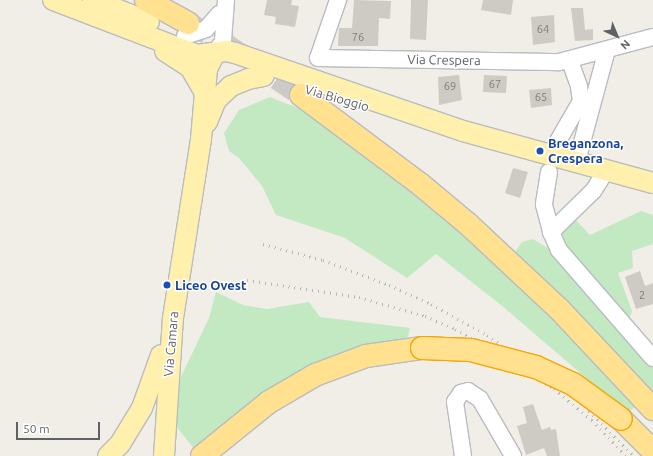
<!DOCTYPE html>
<html>
<head>
<meta charset="utf-8">
<style>
  body { margin:0 }
  #map { position:relative; width:653px; height:456px; overflow:hidden; background:#f1eee7; font-family:Ubuntu,sans-serif }
  div>[style] { position:absolute }
  [style*='--x'] { left:calc(var(--x)*1px); top:calc(var(--y)*1px); width:calc(var(--w)*1px); rotate:calc(var(--a)*1deg) }
  .green>* { inset:0; background:#c3e9c2 }
  .building>* { inset:0; background:#cecbc5 }
  .highway-tunnel>* { height:22px; margin-top:-11px; transform-origin:0; background:repeating-linear-gradient(90deg,#cccbc7 0 22px,transparent 0 33px) }
  .roads { filter:drop-shadow(1px 0 #b9bcc0) drop-shadow(-1px 0 #b9bcc0) drop-shadow(0 1px #b9bcc0) drop-shadow(0 -1px #b9bcc0) }
  .minor>* { height:16px; margin:-8px; padding:0 8px; transform-origin:8px; border-radius:8px; background:#fff }
  .major>* { height:20px; margin:-10px; padding:0 10px; transform-origin:10px; border-radius:10px; background:#fff0ad }
  .highway>* { height:22px; margin:-11px; padding:0 11px; transform-origin:11px; border-radius:11px; background:#ffe18f }
  .rail>* { height:3px; margin-top:-1.5px; transform-origin:0; background:repeating-linear-gradient(90deg,#b5b6b7 0 1px,transparent 0 6px) }
  .bridges { filter:drop-shadow(1px 0 #f7a600) drop-shadow(-1px 0 #f7a600) drop-shadow(0 1px #f7a600) drop-shadow(0 -1px #f7a600) }
  .highway-bridge>* { height:22px; margin:-11px; padding:0 11px; transform-origin:11px; border-radius:11px; background:#ffe18f }
  .dots>* { width:11px; height:11px; translate:-50% -50%; box-sizing:border-box; border:2px solid #fff; border-radius:50% }
  span { translate:-50% -50%; white-space:nowrap; text-align:center; line-height:1.15; -webkit-text-stroke:3px #fff; paint-order:stroke }
  .number-label { font-size:11px; color:#7a7c7e }
  .number-label span { -webkit-text-stroke-width:0 }
  .street-label { font-size:13px; color:#5e6267 }
  .transit-label { font-size:13px; color:#164399; font-weight:700 }
  .left { translate:0 -50%; text-align:left }
  .north { position:absolute; left:597px; top:16px; width:40px; height:40px; -webkit-text-stroke:3px #fff; paint-order:stroke; rotate:136deg; font-size:11px; font-weight:700; line-height:16px; text-align:center; color:#5e6267 }
  .north::after { content:''; display:block; margin:auto; width:14px; height:18px; background:#5e6267; clip-path:polygon(50% 0,100% 100%,50% 72%,0 100%) }
  .scale { position:absolute; left:16px; top:422px; width:84px; height:18px; box-sizing:border-box; border:2px solid #5e6267; border-top:0; padding-left:5px; font-size:12px; line-height:14px; white-space:nowrap; color:#5e6267; -webkit-text-stroke:3px #fff; paint-order:stroke }
</style>
</head>
<body>
<div id="map">
  <div class="green">
    <div style="clip-path:polygon(270px 97px,298px 108px,343px 136px,399px 180px,504px 269px,594px 358px,635px 407px,627px 413px,501px 305px,436px 254px,407px 278px,345px 238px,276px 215px,262px 186px,239px 158px,229px 151px,224px 133px,239px 110px)"></div>
    <div style="clip-path:polygon(641px 211px,653px 215px,653px 244px,632px 251px,633px 268px,618px 273px,632px 311px,626px 327px,653px 357px,653px 398px,513px 255px,522px 242px,533px 239px,569px 261px,559px 232px,574px 218px,590px 235px)"></div>
    <div style="clip-path:polygon(216px 292px,243px 305px,267px 309px,309px 302px,320px 317px,410px 328px,407px 341px,340px 355px,195px 450px,176px 426px,179px 381px,209px 318px)"></div>
  </div>
  <div class="building">
    <div style="clip-path:polygon(267px 0,292px 0,291px 5px,299px 6px,295px 27px,275px 24px,276px 17px,264px 15px)"></div>
    <div style="clip-path:polygon(354px 0,391px 1px,390px 19px,379px 18px,378px 46px,338px 46px,339px 28px,352px 28px)"></div>
    <div style="clip-path:polygon(411px 0,428px 0,426px 40px,410px 39px)"></div>
    <div style="clip-path:polygon(483px 0,513px 0,511px 15px,481px 10px)"></div>
    <div style="clip-path:polygon(571px 8px,583px 8px,585px 30px,593px 29px,593px 40px,575px 41px)"></div>
    <div style="clip-path:polygon(554px 15px,555px 42px,533px 45px,531px 17px)"></div>
    <div style="clip-path:polygon(459px 75px,462px 100px,439px 105px,438px 77px)"></div>
    <div style="clip-path:polygon(484px 75px,507px 76px,506px 93px,483px 92px)"></div>
    <div style="clip-path:polygon(551px 88px,552px 105px,531px 108px,529px 90px)"></div>
    <div style="clip-path:polygon(513px 168px,528px 172px,520px 198px,505px 193px)"></div>
    <div style="clip-path:polygon(640px 271px,645px 286px,653px 283px,653px 304px,636px 309px,625px 277px)"></div>
    <div style="clip-path:polygon(533px 404px,542px 430px,550px 427px,551px 430px,556px 429px,560px 456px,547px 456px,544px 448px,526px 455px,517px 426px,527px 423px,523px 407px)"></div>
  </div>
  <div class="highway-tunnel">
    <div style="--x:188;--y:23;--w:39;--a:29"></div>
    <div style="--x:222;--y:42;--w:95;--a:33.9"></div>
  </div>
  <div class="roads">
    <div class="minor">
      <div style="--x:338;--y:0;--w:61;--a:109"></div>
      <div style="--x:318;--y:58;--w:241;--a:1"></div>
      <div style="--x:559;--y:62;--w:97;--a:-14.9"></div>
      <div style="--x:185;--y:36;--w:22;--a:-18"></div>
      <div style="--x:206;--y:29;--w:20;--a:-49"></div>
      <div style="--x:215;--y:53;--w:14;--a:-56"></div>
      <div style="--x:223;--y:41;--w:41;--a:-85.8"></div>
      <div style="--x:558;--y:141;--w:46;--a:-60.1"></div>
      <div style="--x:581;--y:101;--w:15;--a:-98"></div>
      <div style="--x:579;--y:86;--w:27;--a:-110"></div>
      <div style="--x:577;--y:161;--w:115;--a:-74.9"></div>
      <div style="--x:607;--y:169;--w:26;--a:122"></div>
      <div style="--x:593;--y:191;--w:59;--a:135.7"></div>
      <div style="--x:551;--y:232;--w:20;--a:66"></div>
      <div style="--x:559;--y:250;--w:143;--a:49"></div>
      <div style="--x:549;--y:172;--w:33;--a:99"></div>
      <div style="--x:544;--y:205;--w:28;--a:75"></div>
      <div style="--x:463;--y:456;--w:55;--a:-98.4"></div>
      <div style="--x:455;--y:402;--w:11;--a:-56"></div>
      <div style="--x:461;--y:393;--w:7;--a:-16"></div>
      <div style="--x:468;--y:391;--w:14;--a:34"></div>
      <div style="--x:480;--y:399;--w:66;--a:59.9"></div>
    </div>
    <div class="major">
      <div style="--x:53;--y:0;--w:154;--a:20.9"></div>
      <div style="--x:197;--y:55;--w:30;--a:-8"></div>
      <div style="--x:227;--y:51;--w:8;--a:14"></div>
      <div style="--x:235;--y:53;--w:241;--a:18.9"></div>
      <div style="--x:463;--y:131;--w:197;--a:15.3"></div>
      <div style="--x:93;--y:0;--w:60;--a:21.4"></div>
      <div style="--x:165;--y:51;--w:30;--a:33"></div>
      <div style="--x:190;--y:67;--w:30;--a:60"></div>
      <div style="--x:207;--y:122;--w:24;--a:-68"></div>
      <div style="--x:216;--y:100;--w:21;--a:-43"></div>
      <div style="--x:231;--y:86;--w:18;--a:-22"></div>
      <div style="--x:248;--y:79;--w:16;--a:-11"></div>
      <div style="--x:108;--y:456;--w:17;--a:-45"></div>
      <div style="--x:120;--y:444;--w:42;--a:-58.6"></div>
      <div style="--x:142;--y:408;--w:56;--a:-70.3"></div>
      <div style="--x:164;--y:456;--w:138;--a:-86.3"></div>
      <div style="--x:173;--y:318;--w:181;--a:-81.1"></div>
      <div style="--x:201;--y:139;--w:70;--a:-85.1"></div>
      <div style="--x:207;--y:69;--w:18;--a:-63"></div>
    </div>
    <div class="highway">
      <div style="--x:146;--y:0;--w:48;--a:28.7"></div>
      <div style="--x:301;--y:95;--w:149;--a:36.8"></div>
      <div style="--x:420;--y:184;--w:62;--a:39.8"></div>
      <div style="--x:468;--y:224;--w:126;--a:43.1"></div>
      <div style="--x:560;--y:310;--w:136;--a:46.8"></div>
      <div style="--x:621;--y:419;--w:45;--a:45"></div>
      <div style="--x:202;--y:456;--w:86;--a:-38.9"></div>
      <div style="--x:269;--y:402;--w:53;--a:-30.4"></div>
      <div style="--x:315;--y:375;--w:54;--a:-20.4"></div>
      <div style="--x:366;--y:356;--w:57;--a:-8.1"></div>
    </div>
  </div>
  <div class="rail">
    <div style="--x:263;--y:244;--w:62;--a:14.9"></div>
    <div style="--x:323;--y:260;--w:71;--a:20.7"></div>
    <div style="--x:389;--y:285;--w:46;--a:24.3"></div>
    <div style="--x:431;--y:304;--w:64;--a:29"></div>
    <div style="--x:487;--y:335;--w:109;--a:35.3"></div>
    <div style="--x:576;--y:398;--w:82;--a:45"></div>
    <div style="--x:247;--y:280;--w:113;--a:8.6"></div>
    <div style="--x:359;--y:297;--w:69;--a:16.1"></div>
    <div style="--x:425;--y:316;--w:33;--a:23"></div>
    <div style="--x:455;--y:329;--w:58;--a:27.9"></div>
    <div style="--x:506;--y:356;--w:58;--a:34.5"></div>
    <div style="--x:554;--y:389;--w:49;--a:39.2"></div>
    <div style="--x:592;--y:420;--w:50;--a:46.6"></div>
  </div>
  <div class="bridges">
    <div class="highway-bridge">
      <div style="--x:422;--y:348;--w:49;--a:2.3"></div>
      <div style="--x:471;--y:350;--w:67;--a:14.7"></div>
      <div style="--x:536;--y:367;--w:41;--a:24.7"></div>
      <div style="--x:573;--y:384;--w:59;--a:36.1"></div>
    </div>
  </div>
  <div class="dots">
    <div style="left:540px;top:151px;background:#1a4fb4"></div>
    <div style="left:167px;top:285px;background:#1a4fb4"></div>
  </div>
  <div class="number-label">
    <span style="left:543px;top:29px">64</span>
    <span style="left:358px;top:37px">76</span>
    <span style="left:495px;top:84px">67</span>
    <span style="left:450px;top:86px">69</span>
    <span style="left:541px;top:97px">65</span>
    <span style="left:642px;top:295px">2</span>
  </div>
  <div class="street-label">
    <span style="left:444px;top:60px;rotate:1deg">Via Crespera</span>
    <span style="left:337px;top:98px;rotate:16deg">Via Bioggio</span>
    <span style="left:171px;top:344px;rotate:-85deg">Via Camara</span>
  </div>
  <div class="transit-label">
    <span class="left" style="left:548px;top:151px">Breganzona,<br>Crespera</span>
    <span class="left" style="left:175px;top:285px">Liceo Ovest</span>
  </div>
  <div class="north">N</div>
  <div class="scale">50 m</div>
</div>
</body>
</html>
